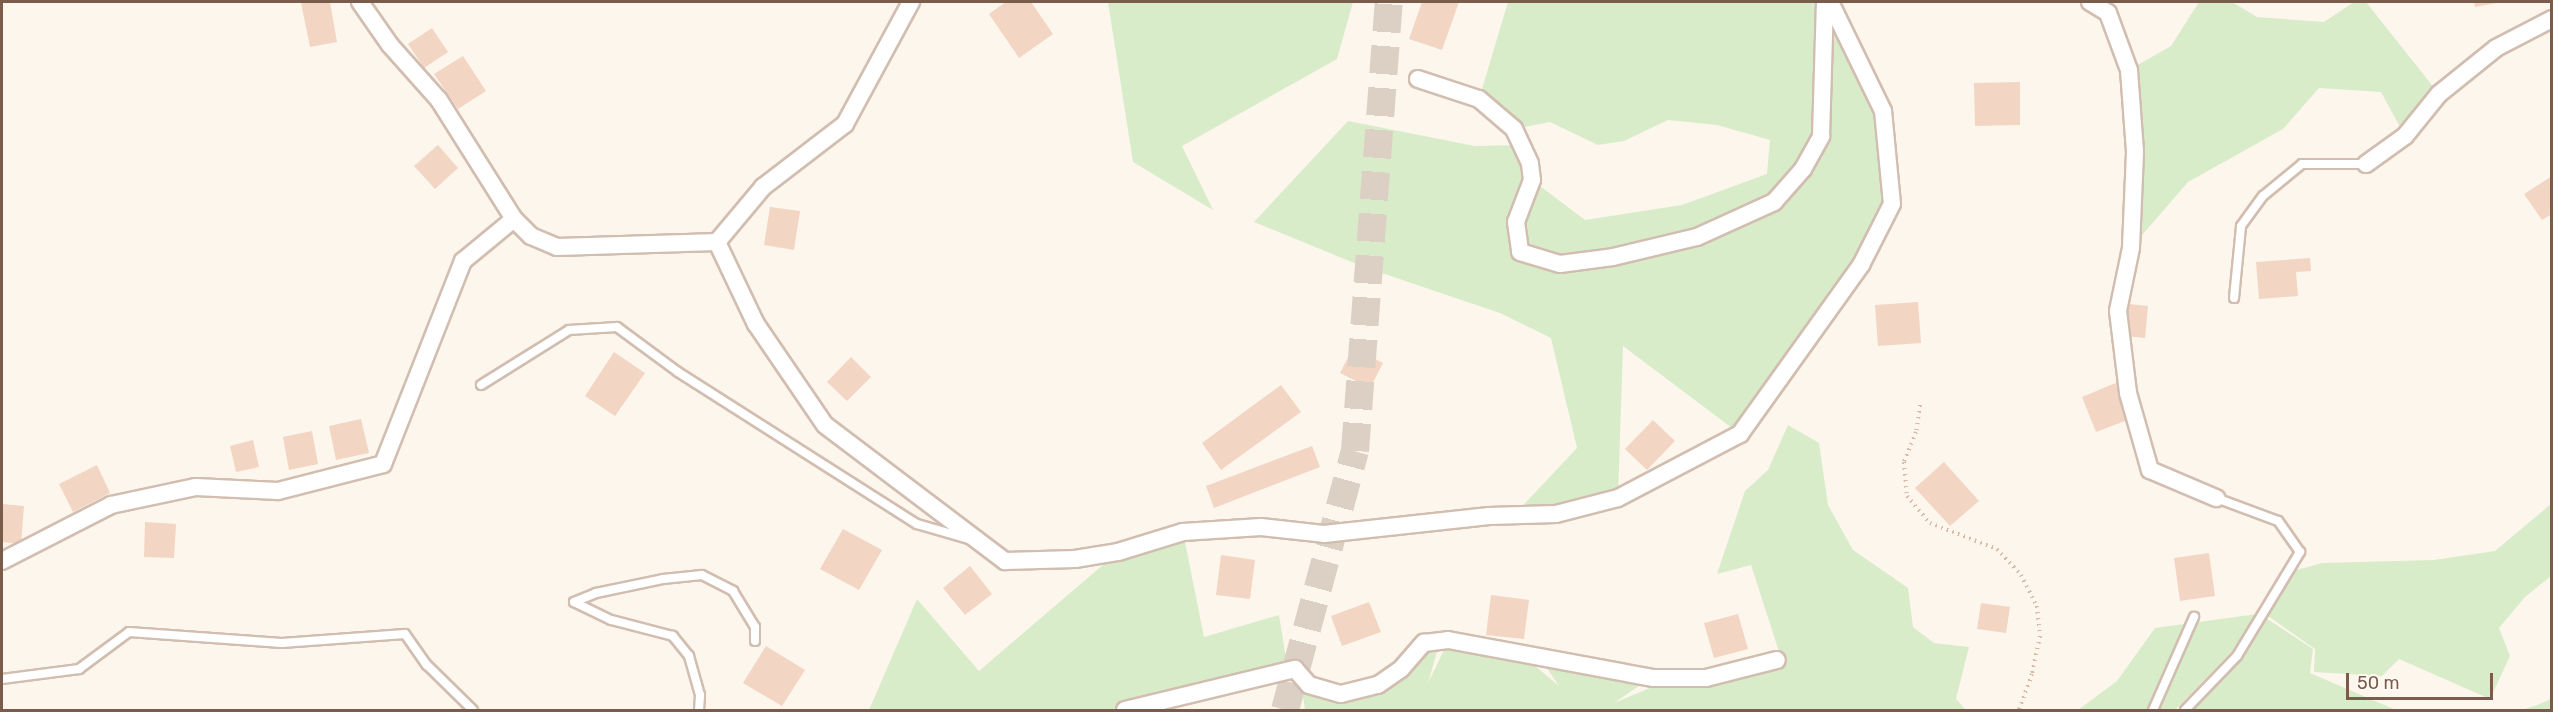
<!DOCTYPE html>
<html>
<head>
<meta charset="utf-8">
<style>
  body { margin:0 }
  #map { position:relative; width:2553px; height:712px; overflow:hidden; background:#fdf6ec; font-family:Rubik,sans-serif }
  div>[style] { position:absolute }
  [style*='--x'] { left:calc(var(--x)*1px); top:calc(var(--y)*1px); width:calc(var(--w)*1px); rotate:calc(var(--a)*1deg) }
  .green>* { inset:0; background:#d8ecc9 }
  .building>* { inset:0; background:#f3d5c3 }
  .trunk-tunnel>* { height:28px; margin-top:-14px; transform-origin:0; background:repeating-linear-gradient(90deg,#dcd0c4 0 28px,transparent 0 42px) }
  .path>* { height:4px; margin-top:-2px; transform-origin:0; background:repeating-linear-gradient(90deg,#d9b8a5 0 1.5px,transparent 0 6px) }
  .roads { filter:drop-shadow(2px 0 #d1beb0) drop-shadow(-2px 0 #d1beb0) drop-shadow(0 2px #d1beb0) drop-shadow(0 -2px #d1beb0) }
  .service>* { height:8px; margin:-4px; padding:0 4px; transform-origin:4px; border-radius:4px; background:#fff }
  .minor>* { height:16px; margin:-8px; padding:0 8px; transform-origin:8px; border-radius:8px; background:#fff }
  span { translate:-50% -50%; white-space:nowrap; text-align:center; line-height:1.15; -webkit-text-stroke:5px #fffaf3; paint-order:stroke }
  .frame { position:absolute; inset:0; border:3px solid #7a5c4d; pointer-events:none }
  .scale { position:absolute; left:2346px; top:673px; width:147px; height:27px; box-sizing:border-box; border:3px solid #7a5c4d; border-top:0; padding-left:8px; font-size:18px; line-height:21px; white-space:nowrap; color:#7a5c4d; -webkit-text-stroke:4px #fffaf3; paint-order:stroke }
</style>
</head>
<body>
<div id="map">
  <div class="green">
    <div style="clip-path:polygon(1108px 2px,1353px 2px,1337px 59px,1182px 146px,1213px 210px,1133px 162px)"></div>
    <div style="clip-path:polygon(1508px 2px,1830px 2px,1883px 111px,1892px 204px,1740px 434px,1623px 346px,1618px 498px,1514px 515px,1577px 448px,1551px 338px,1500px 313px,1364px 267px,1254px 222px,1348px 121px,1475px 146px,1521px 145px,1532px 180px,1585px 220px,1682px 205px,1767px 174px,1770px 140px,1717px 125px,1668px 120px,1624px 141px,1598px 145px,1550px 122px,1514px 129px,1479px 99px)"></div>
    <div style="clip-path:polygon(2199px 2px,2232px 2px,2257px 17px,2324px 22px,2354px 2px,2366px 2px,2439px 94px,2405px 136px,2381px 92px,2319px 88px,2283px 129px,2188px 182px,2131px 248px,2129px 70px,2171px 46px)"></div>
    <div style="clip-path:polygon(1788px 425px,1819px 443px,1828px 505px,1853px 550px,1908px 588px,1913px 627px,1934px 643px,1969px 647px,1956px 699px,1966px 710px,1305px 710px,1301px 684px,1379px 688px,1426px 645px,1439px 645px,1428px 683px,1447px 644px,1528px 660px,1559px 686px,1544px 664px,1646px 681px,1614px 703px,1657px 685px,1782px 661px,1751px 565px,1717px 574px,1745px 491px,1768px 470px)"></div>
    <div style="clip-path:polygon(2551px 504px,2551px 576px,2525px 597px,2499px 628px,2510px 656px,2490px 699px,2399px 659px,2382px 676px,2314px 672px,2315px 649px,2268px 616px,2293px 571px,2322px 563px,2434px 560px,2495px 551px)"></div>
    <div style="clip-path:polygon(1183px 532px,1204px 637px,1279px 615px,1287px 665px,1125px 710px,869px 710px,917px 599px,979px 671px,1118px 552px)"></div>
    <div style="clip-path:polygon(2257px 614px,2232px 651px,2175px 710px,2078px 710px,2117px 681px,2155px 628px)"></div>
    <div style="clip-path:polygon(2266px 618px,2313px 649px,2310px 673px,2396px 710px,2190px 710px,2238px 658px)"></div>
    <div style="clip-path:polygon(2551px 699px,2551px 710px,2522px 710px,2537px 705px)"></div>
  </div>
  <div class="building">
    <div style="clip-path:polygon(330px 2px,337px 42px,310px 47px,301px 3px)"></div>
    <div style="clip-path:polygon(1006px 2px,1031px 2px,1053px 34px,1019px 58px,989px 14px)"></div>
    <div style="clip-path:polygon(1422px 2px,1459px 2px,1442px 50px,1409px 39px)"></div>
    <div style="clip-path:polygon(2474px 2px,2497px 2px,2497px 3px,2475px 7px)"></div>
    <div style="clip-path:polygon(432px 28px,448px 52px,424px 68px,408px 44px)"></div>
    <div style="clip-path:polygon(463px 56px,486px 91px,458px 109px,434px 74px)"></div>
    <div style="clip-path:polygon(2020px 82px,2020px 125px,1975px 126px,1974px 83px)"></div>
    <div style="clip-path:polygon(438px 145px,458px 168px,435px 189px,414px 166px)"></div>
    <div style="clip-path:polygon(2552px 176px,2552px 214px,2542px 220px,2524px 194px)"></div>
    <div style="clip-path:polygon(770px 207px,800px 211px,794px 250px,764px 245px)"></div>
    <div style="clip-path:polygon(2310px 258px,2311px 271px,2296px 272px,2298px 296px,2259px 299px,2256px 262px)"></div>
    <div style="clip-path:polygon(1918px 302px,1921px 343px,1878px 346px,1875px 305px)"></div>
    <div style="clip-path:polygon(2129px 304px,2148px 306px,2145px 338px,2126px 336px)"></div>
    <div style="clip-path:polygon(1353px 348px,1383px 363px,1370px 388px,1340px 373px)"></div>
    <div style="clip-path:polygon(614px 352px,645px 373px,615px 416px,585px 396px)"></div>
    <div style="clip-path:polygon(851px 357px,871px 377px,847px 401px,827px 382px)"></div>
    <div style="clip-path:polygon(2118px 382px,2133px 418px,2096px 432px,2082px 397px)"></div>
    <div style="clip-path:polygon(1281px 385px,1301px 412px,1221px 470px,1202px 443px)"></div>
    <div style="clip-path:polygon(361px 419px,369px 453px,336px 460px,329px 426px)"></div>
    <div style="clip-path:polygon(1653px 420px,1675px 441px,1647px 470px,1625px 449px)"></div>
    <div style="clip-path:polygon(312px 431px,318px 464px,289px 470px,283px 437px)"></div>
    <div style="clip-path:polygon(253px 440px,259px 467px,236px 472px,230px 446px)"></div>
    <div style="clip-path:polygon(1312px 446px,1320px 467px,1214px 508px,1206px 486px)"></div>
    <div style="clip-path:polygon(1944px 462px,1979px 501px,1950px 526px,1915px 488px)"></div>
    <div style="clip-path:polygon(97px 465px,110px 493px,73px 512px,59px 484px)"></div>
    <div style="clip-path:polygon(2px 504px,24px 506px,21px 544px,2px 542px)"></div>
    <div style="clip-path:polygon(145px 522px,176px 524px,174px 558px,144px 557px)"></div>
    <div style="clip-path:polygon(843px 529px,882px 550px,859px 590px,820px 569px)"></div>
    <div style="clip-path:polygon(2209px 553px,2215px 596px,2180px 601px,2174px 558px)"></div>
    <div style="clip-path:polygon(1221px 555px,1255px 560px,1250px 599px,1216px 595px)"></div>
    <div style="clip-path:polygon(970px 566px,992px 594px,965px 615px,943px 588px)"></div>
    <div style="clip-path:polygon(1491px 595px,1529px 600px,1524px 639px,1486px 635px)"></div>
    <div style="clip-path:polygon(1369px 602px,1381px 632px,1342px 646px,1331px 616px)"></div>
    <div style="clip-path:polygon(1981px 603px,2010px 607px,2006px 633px,1977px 629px)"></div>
    <div style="clip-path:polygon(1738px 614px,1748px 649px,1714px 658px,1704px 623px)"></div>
    <div style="clip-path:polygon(766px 646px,805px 670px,782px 706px,743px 683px)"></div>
  </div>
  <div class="trunk-tunnel">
    <div style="--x:1285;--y:710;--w:268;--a:-74.9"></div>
    <div style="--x:1355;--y:451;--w:450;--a:-85.7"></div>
  </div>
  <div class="path">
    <div style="--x:1920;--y:405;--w:27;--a:98"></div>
    <div style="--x:1916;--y:432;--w:32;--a:112"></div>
    <div style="--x:1904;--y:462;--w:34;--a:85"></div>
    <div style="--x:1907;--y:496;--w:35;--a:50"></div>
    <div style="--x:1930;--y:523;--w:72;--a:21.2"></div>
    <div style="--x:1997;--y:549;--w:35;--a:47"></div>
    <div style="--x:2021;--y:575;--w:35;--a:63"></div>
    <div style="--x:2037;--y:606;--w:30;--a:84"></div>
    <div style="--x:2040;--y:636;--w:39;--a:102"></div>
    <div style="--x:2032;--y:674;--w:38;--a:110"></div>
  </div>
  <div class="roads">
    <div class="service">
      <div style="--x:2234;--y:298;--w:72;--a:-84.4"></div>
      <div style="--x:2241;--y:226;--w:37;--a:-54"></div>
      <div style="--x:2263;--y:196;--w:50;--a:-39.4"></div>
      <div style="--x:2302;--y:164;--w:64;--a:0"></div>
      <div style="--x:481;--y:385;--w:104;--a:-32"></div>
      <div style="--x:569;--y:330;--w:48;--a:-3.6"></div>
      <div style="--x:617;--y:327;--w:76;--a:36.4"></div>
      <div style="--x:678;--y:372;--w:283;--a:32.5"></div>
      <div style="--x:917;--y:524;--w:54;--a:16.1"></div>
      <div style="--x:2;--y:679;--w:78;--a:-7.4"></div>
      <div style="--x:79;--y:669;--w:62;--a:-36.5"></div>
      <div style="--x:129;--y:632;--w:153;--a:4.1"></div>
      <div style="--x:282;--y:643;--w:123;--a:-4.2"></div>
      <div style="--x:405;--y:634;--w:38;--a:55"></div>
      <div style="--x:427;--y:665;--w:64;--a:44.4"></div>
      <div style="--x:699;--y:710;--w:15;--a:-86"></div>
      <div style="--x:700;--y:695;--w:41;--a:-105.8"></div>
      <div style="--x:689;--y:656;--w:26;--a:-129"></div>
      <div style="--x:673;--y:636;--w:64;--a:-165.5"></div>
      <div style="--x:611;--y:620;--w:41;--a:-154.1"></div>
      <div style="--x:574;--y:602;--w:24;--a:-22"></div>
      <div style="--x:596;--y:593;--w:68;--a:-11.8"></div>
      <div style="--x:663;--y:579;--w:39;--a:-6"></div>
      <div style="--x:702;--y:575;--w:35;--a:27"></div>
      <div style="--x:733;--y:591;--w:42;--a:58.6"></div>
      <div style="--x:755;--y:627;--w:14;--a:90"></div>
      <div style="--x:2153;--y:710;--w:102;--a:-66.2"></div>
      <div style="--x:2185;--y:710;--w:75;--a:-46.1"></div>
      <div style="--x:2237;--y:656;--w:122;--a:-58.8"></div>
      <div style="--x:2300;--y:552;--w:38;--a:-125"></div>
      <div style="--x:2278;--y:521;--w:66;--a:-159.6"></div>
    </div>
    <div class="minor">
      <div style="--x:360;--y:2;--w:52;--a:55.1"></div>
      <div style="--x:390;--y:45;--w:74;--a:48.3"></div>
      <div style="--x:439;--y:100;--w:141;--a:57.8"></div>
      <div style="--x:514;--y:219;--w:24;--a:45"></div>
      <div style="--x:531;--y:236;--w:28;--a:23"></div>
      <div style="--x:557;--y:247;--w:160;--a:-1.8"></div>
      <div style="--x:717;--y:242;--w:72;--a:-50.1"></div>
      <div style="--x:763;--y:187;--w:103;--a:-37.5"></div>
      <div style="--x:845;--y:124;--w:139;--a:-61.6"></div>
      <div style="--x:2090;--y:2;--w:21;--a:31"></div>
      <div style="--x:2108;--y:13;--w:61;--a:69.8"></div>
      <div style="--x:2129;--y:70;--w:82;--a:85.8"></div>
      <div style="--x:2135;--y:152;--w:96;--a:92.4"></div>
      <div style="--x:2131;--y:248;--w:64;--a:101.7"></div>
      <div style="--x:2118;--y:311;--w:83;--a:83"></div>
      <div style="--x:2128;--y:393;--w:80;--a:74.1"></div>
      <div style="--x:2150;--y:470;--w:72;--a:23"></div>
      <div style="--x:1418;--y:79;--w:64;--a:18.2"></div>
      <div style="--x:1479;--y:99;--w:46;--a:40.6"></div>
      <div style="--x:1514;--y:129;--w:38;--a:65"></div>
      <div style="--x:1530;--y:164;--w:16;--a:83"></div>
      <div style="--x:1532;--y:180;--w:45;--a:110.9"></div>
      <div style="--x:1516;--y:222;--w:30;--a:82"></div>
      <div style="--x:1520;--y:252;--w:42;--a:16.7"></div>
      <div style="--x:1560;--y:264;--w:53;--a:-7.5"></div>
      <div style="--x:1613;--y:257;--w:86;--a:-13.4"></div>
      <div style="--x:1697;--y:237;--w:85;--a:-24.4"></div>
      <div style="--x:1774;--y:202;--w:44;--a:-48.7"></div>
      <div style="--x:1803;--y:169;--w:38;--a:-61"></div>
      <div style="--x:1821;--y:136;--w:134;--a:-88.3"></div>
      <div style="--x:2366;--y:164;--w:48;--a:-35.7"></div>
      <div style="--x:2405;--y:136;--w:54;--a:-51"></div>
      <div style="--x:2439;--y:94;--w:73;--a:-38.9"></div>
      <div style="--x:2496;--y:48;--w:63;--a:-27.4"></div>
      <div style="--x:717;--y:242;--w:91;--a:64.6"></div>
      <div style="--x:756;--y:324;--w:122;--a:55.7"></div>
      <div style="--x:825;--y:425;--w:226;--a:37.1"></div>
      <div style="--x:1005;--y:561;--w:70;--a:-1.6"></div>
      <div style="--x:1075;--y:559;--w:44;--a:-9.2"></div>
      <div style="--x:1118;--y:552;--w:68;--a:-17.1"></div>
      <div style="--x:1183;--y:532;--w:78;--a:-3.7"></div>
      <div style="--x:1261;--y:527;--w:63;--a:6.3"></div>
      <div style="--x:1324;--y:534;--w:166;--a:-6.2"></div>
      <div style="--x:1489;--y:516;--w:67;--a:-1.7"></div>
      <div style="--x:1556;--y:514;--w:64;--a:-14.5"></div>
      <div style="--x:1618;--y:498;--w:138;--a:-27.7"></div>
      <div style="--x:1740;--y:434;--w:208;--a:-54.4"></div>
      <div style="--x:1861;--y:265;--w:68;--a:-63.1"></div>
      <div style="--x:1892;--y:204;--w:93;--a:-95.5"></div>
      <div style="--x:1883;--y:111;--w:121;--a:-115.9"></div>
      <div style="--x:2;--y:561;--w:123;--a:-27.2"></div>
      <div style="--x:111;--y:505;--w:87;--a:-12"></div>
      <div style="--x:196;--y:487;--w:82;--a:2.8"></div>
      <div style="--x:278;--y:491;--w:108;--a:-14.4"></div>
      <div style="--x:383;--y:464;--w:218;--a:-68.5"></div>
      <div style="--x:463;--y:261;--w:66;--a:-39.5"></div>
      <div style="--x:1125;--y:710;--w:175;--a:-13.6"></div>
      <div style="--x:1295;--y:669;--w:21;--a:49"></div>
      <div style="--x:1309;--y:685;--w:33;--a:16"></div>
      <div style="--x:1341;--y:694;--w:38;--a:-14"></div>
      <div style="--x:1378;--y:685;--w:28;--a:-35"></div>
      <div style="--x:1401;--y:669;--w:35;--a:-49"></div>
      <div style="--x:1424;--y:643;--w:24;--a:-7"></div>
      <div style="--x:1448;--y:640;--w:209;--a:10.5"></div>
      <div style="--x:1654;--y:678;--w:52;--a:0"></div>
      <div style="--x:1706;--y:678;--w:73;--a:-14.2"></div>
    </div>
  </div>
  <div class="frame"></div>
  <div class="scale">50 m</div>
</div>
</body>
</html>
